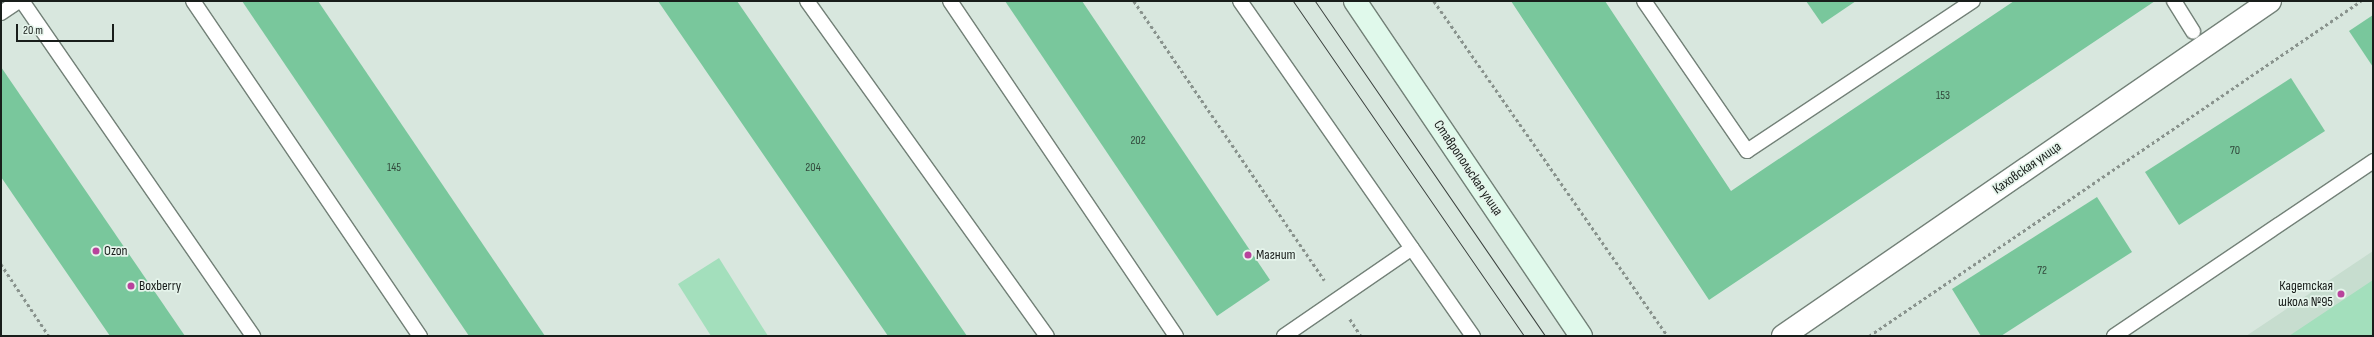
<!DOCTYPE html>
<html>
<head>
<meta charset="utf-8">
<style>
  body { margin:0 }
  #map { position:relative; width:2374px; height:337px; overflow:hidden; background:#d8e7de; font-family:"Sofia Sans Condensed",sans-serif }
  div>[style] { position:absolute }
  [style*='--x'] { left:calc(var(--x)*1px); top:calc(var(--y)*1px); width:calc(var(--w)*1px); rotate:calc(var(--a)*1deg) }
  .built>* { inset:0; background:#c7ddcf }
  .green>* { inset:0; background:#a3dfbc }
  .building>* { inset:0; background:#79c79c }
  .path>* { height:2.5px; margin-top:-1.25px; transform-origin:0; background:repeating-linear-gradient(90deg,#89938d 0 3px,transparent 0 6px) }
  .roads { filter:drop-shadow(1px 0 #738178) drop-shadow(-1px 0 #738178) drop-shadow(0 1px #738178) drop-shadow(0 -1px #738178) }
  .lane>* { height:14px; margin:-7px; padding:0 7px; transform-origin:7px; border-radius:7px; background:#fff }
  .street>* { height:22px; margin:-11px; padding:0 11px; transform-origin:11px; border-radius:11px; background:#fff }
  .secondary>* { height:22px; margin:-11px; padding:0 11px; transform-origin:11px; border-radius:11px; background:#e0f9eb }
  .tram>* { height:1px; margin:-0.5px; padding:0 0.5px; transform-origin:0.5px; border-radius:0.5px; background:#3d4440 }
  .dots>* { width:11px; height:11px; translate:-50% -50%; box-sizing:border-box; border:2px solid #e5f4eb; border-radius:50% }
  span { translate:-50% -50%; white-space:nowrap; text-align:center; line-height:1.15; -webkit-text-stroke:3.5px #e5f4eb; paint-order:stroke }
  .number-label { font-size:12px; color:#31483b }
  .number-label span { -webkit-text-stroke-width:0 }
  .street-label { font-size:14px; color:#191e1b }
  .poi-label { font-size:14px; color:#191e1b }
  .left { translate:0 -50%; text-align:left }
  .right { translate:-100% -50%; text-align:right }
  .frame { position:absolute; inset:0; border:2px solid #191e1b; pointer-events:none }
  .scale { position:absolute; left:16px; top:24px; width:98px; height:18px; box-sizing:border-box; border:2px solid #191e1b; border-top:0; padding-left:5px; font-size:12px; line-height:14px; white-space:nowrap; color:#191e1b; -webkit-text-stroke:3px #e5f4eb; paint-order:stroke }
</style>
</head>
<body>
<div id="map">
  <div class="built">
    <div style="clip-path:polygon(2373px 251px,2373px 336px,2246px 336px)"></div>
  </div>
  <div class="green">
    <div style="clip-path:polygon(719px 258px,768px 336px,711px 336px,678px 284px)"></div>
    <div style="clip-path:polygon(2373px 280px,2373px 336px,2289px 336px)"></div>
  </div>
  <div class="building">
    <div style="clip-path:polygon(242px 1px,318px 1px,545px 336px,469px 336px)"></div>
    <div style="clip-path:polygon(658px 1px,737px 1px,967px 336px,888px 336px)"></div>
    <div style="clip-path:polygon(1005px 1px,1082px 1px,1270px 280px,1217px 316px)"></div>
    <div style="clip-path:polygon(1511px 1px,1605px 1px,1731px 191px,2014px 1px,2155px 1px,1709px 300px)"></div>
    <div style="clip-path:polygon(1806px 1px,1856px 1px,1822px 24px)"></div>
    <div style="clip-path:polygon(2373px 15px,2373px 67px,2349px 31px)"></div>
    <div style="clip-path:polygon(1px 67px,185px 336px,110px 336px,1px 177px)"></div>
    <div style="clip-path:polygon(2291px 78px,2325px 131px,2179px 225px,2145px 172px)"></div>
    <div style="clip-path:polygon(2097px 197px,2132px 252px,2001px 336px,1981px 336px,1952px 289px)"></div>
  </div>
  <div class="path">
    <div style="--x:1134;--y:1;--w:338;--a:55.7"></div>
    <div style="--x:1434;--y:1;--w:409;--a:55.1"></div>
    <div style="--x:1;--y:264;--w:87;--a:56.3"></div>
    <div style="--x:1350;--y:319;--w:20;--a:57"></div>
    <div style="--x:1869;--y:336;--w:595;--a:-34.25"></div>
  </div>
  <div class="roads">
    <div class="lane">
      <div style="--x:22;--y:1;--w:407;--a:55.4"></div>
      <div style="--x:193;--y:1;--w:405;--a:55.9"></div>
      <div style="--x:807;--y:1;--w:412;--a:54.4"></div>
      <div style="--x:950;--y:1;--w:404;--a:56"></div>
      <div style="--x:1240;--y:1;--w:408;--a:55.2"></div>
      <div style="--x:1644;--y:1;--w:182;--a:55.5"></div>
      <div style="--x:1747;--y:151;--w:271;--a:-33.6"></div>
      <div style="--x:2174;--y:1;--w:36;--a:58"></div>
      <div style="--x:1;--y:13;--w:22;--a:-34"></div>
      <div style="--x:1284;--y:336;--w:155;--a:-34.5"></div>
      <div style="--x:2114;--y:336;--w:313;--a:-34"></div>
    </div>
    <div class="street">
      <div style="--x:1783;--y:336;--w:591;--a:-34.52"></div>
    </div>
    <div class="secondary">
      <div style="--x:1355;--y:1;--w:404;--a:56"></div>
    </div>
  </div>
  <div class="tram">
    <div style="--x:1293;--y:1;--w:407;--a:55.4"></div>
    <div style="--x:1315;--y:1;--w:406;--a:55.5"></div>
  </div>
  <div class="dots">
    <div style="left:96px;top:251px;background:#b8439c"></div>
    <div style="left:1248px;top:255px;background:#b8439c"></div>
    <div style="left:131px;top:286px;background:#b8439c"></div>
    <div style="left:2341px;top:294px;background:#b8439c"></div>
  </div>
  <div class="number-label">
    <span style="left:1943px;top:96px">153</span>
    <span style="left:1138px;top:141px">202</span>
    <span style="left:2235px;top:151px">70</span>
    <span style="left:394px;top:168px">145</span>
    <span style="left:813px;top:168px">204</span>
    <span style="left:2042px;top:271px">72</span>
  </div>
  <div class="street-label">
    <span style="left:1468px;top:168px;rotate:56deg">Ставропольская улица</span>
    <span style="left:2027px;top:168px;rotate:-35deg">Каховская улица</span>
  </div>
  <div class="poi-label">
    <span class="left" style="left:104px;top:251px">Ozon</span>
    <span class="left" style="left:1256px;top:255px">Магнит</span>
    <span class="left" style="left:139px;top:286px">Boxberry</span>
    <span class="right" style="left:2333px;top:294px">Кадетская<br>школа №95</span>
  </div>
  <div class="frame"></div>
  <div class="scale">20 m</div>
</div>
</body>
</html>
